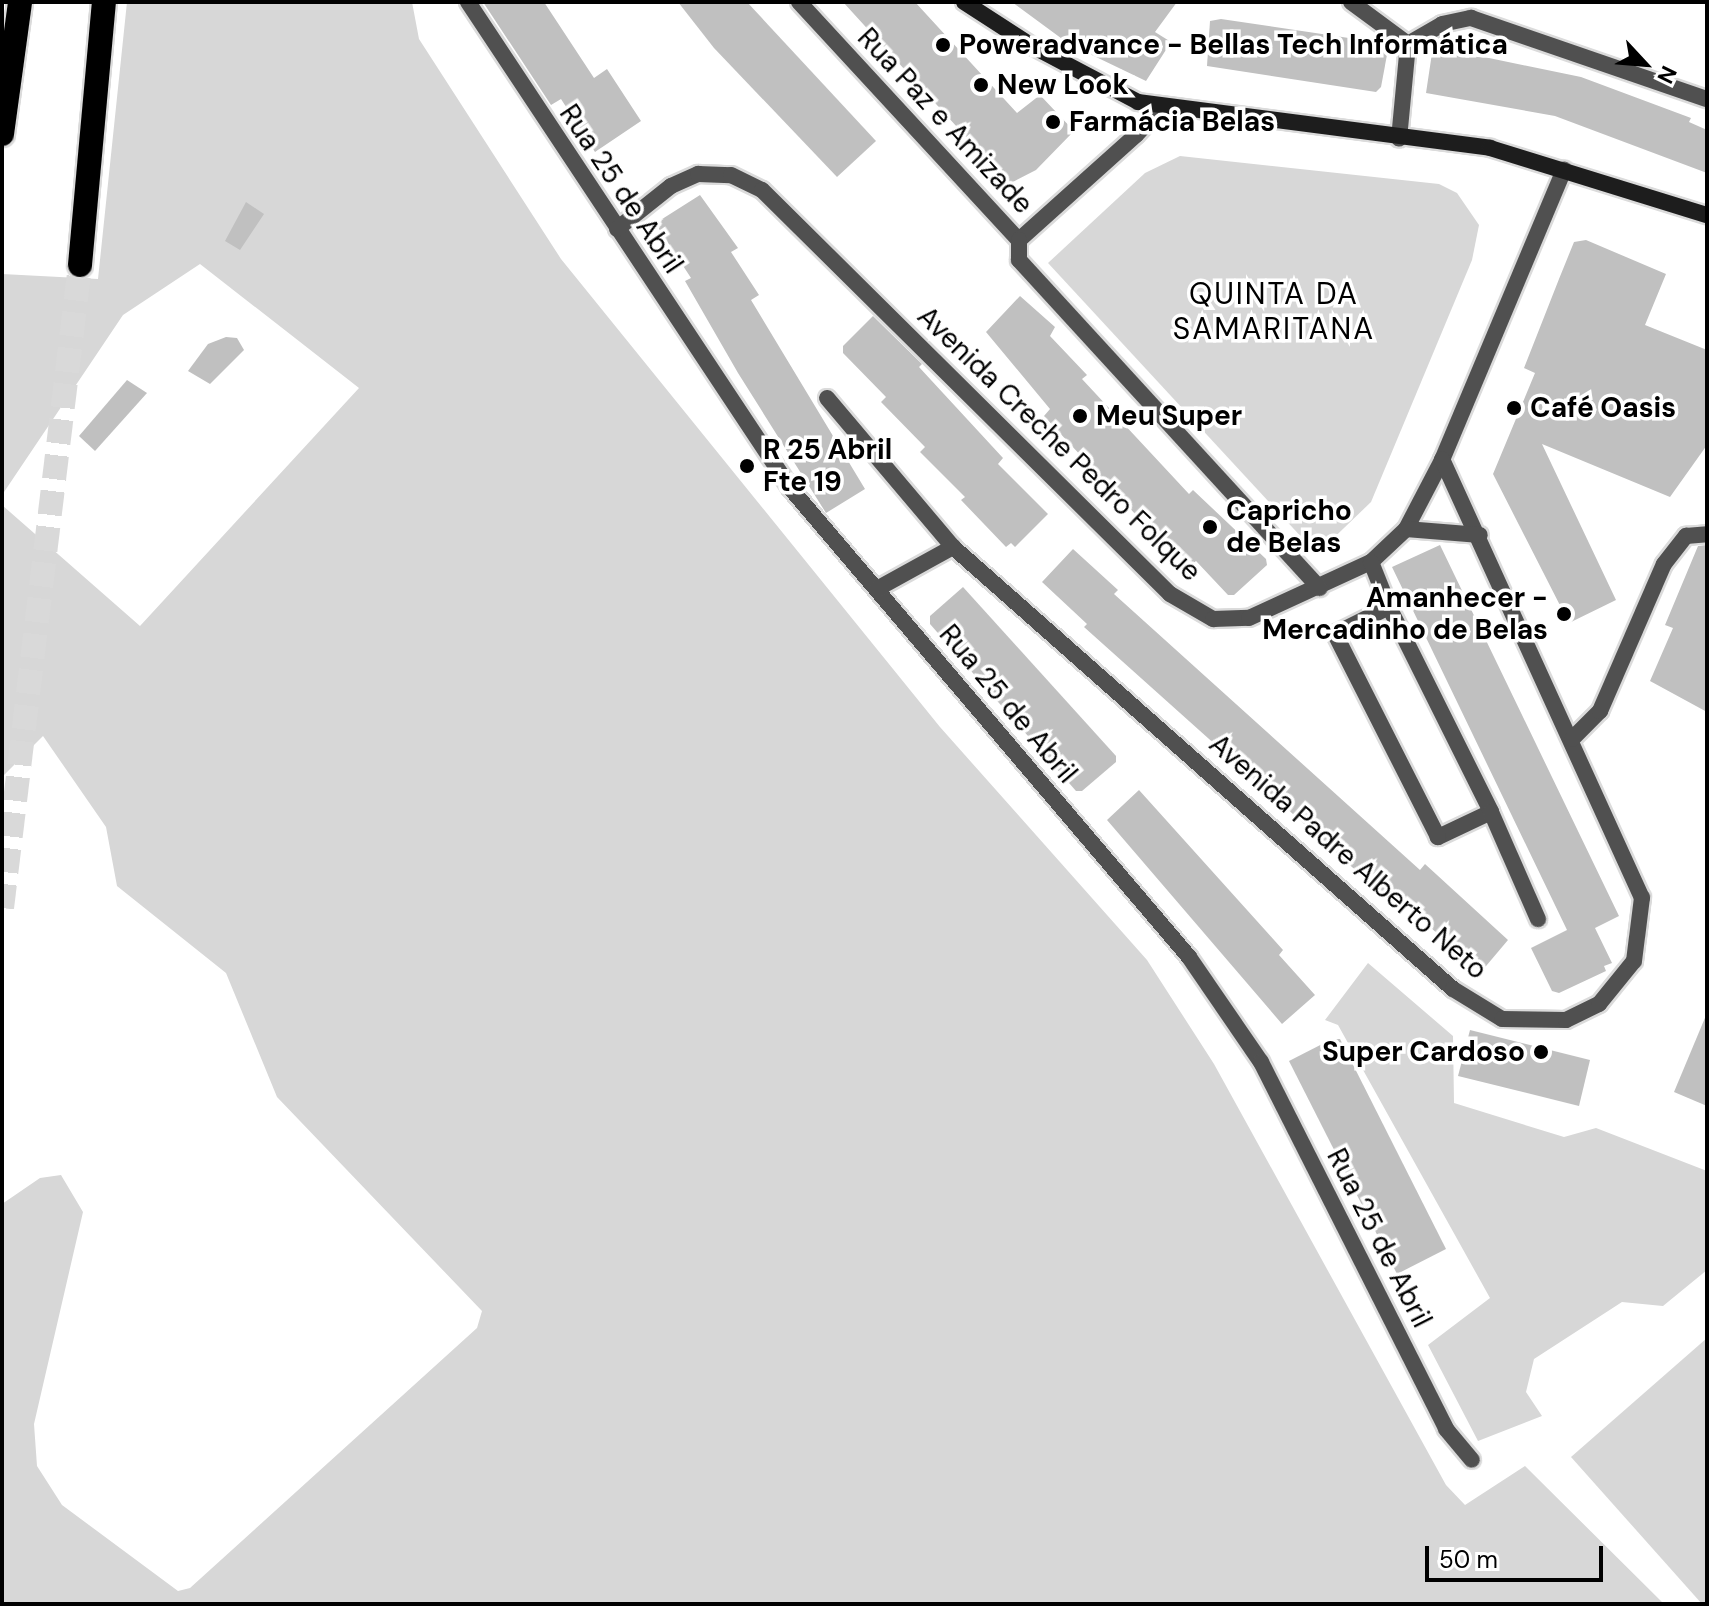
<!DOCTYPE html>
<html>
<head>
<meta charset="utf-8">
<style>
  body { margin:0 }
  #map { position:relative; width:1709px; height:1606px; overflow:hidden; background:#fff; font-family:"DM Sans",sans-serif }
  div>[style] { position:absolute }
  [style*='--x'] { left:calc(var(--x)*1px); top:calc(var(--y)*1px); width:calc(var(--w)*1px); rotate:calc(var(--a)*1deg) }
  .green>* { inset:0; background:#d7d7d7 }
  .building>* { inset:0; background:#c0c0c0 }
  .motorway-tunnel>* { height:24px; margin-top:-12px; transform-origin:0; background:repeating-linear-gradient(90deg,#d9d9d9 0 24px,transparent 0 36px) }
  .roads { filter:drop-shadow(2px 0 #dbdbdb) drop-shadow(-2px 0 #dbdbdb) drop-shadow(0 2px #dbdbdb) drop-shadow(0 -2px #dbdbdb) }
  .minor>* { height:16px; margin:-8px; padding:0 8px; transform-origin:8px; border-radius:8px; background:#505050 }
  .secondary>* { height:16px; margin:-8px; padding:0 8px; transform-origin:8px; border-radius:8px; background:#1d1d1d }
  .motorway>* { height:24px; margin:-12px; padding:0 12px; transform-origin:12px; border-radius:12px; background:#000 }
  .dots>* { width:22px; height:22px; translate:-50% -50%; box-sizing:border-box; border:4px solid #fff; border-radius:50% }
  span { translate:-50% -50%; white-space:nowrap; text-align:center; line-height:1.15; -webkit-text-stroke:7px #fff; paint-order:stroke }
  .poi-label { font-size:28px; color:#000; font-weight:700 }
  .left { translate:0 -50%; text-align:left }
  .right { translate:-100% -50%; text-align:right }
  .street-label { font-size:28px; color:#000 }
  .neighbourhood-label { font-size:30px; color:#000; letter-spacing:2px }
  .frame { position:absolute; inset:0; border:4px solid #000; pointer-events:none }
  .north { position:absolute; left:1605px; top:24px; width:80px; height:80px; -webkit-text-stroke:6px #fff; paint-order:stroke; rotate:116deg; font-size:22px; font-weight:700; line-height:32px; text-align:center; color:#000 }
  .north::after { content:''; display:block; margin:auto; width:28px; height:36px; background:#000; clip-path:polygon(50% 0,100% 100%,50% 72%,0 100%) }
  .scale { position:absolute; left:1425px; top:1546px; width:178px; height:36px; box-sizing:border-box; border:4px solid #000; border-top:0; padding-left:10px; font-size:24px; line-height:28px; white-space:nowrap; color:#000; -webkit-text-stroke:6px #fff; paint-order:stroke }
</style>
</head>
<body>
<div id="map">
  <div class="green">
    <div style="clip-path:polygon(127px 2px,412px 2px,419px 39px,561px 259px,940px 727px,1147px 960px,1214px 1064px,1446px 1485px,1465px 1505px,1525px 1466px,1664px 1604px,2px 1604px,2px 1204px,40px 1178px,61px 1175px,83px 1212px,34px 1424px,37px 1466px,62px 1505px,178px 1591px,190px 1588px,477px 1328px,482px 1311px,277px 1097px,226px 973px,117px 886px,106px 827px,43px 736px,2px 777px,2px 505px,140px 626px,359px 388px,200px 264px,123px 315px,2px 495px,2px 274px,98px 279px)"></div>
    <div style="clip-path:polygon(1180px 156px,1439px 184px,1457px 193px,1479px 225px,1472px 260px,1371px 502px,1317px 554px,1048px 263px,1145px 173px)"></div>
    <div style="clip-path:polygon(1368px 963px,1453px 1036px,1454px 1103px,1564px 1137px,1596px 1128px,1707px 1171px,1707px 1270px,1663px 1306px,1622px 1302px,1534px 1359px,1526px 1392px,1542px 1416px,1478px 1441px,1428px 1345px,1490px 1298px,1338px 1025px,1325px 1020px)"></div>
    <div style="clip-path:polygon(1707px 1338px,1707px 1604px,1702px 1604px,1571px 1457px)"></div>
  </div>
  <div class="building">
    <div style="clip-path:polygon(483px 2px,544px 2px,594px 78px,607px 69px,641px 121px,595px 152px,561px 99px,551px 105px)"></div>
    <div style="clip-path:polygon(678px 2px,747px 2px,876px 141px,837px 177px,714px 48px)"></div>
    <div style="clip-path:polygon(843px 2px,915px 2px,1017px 113px,1040px 95px,1074px 131px,1036px 170px,1009px 184px)"></div>
    <div style="clip-path:polygon(1012px 2px,1177px 2px,1155px 32px,1171px 42px,1146px 81px,1069px 44px)"></div>
    <div style="clip-path:polygon(1221px 19px,1389px 44px,1381px 87px,1376px 92px,1207px 66px,1210px 21px)"></div>
    <div style="clip-path:polygon(1432px 53px,1489px 58px,1581px 77px,1691px 118px,1689px 122px,1707px 130px,1707px 173px,1555px 116px,1426px 93px)"></div>
    <div style="clip-path:polygon(700px 195px,738px 248px,731px 252px,759px 295px,751px 300px,865px 489px,826px 513px,738px 373px,685px 281px,691px 278px,659px 229px,659px 221px)"></div>
    <div style="clip-path:polygon(246px 202px,264px 214px,240px 250px,225px 241px)"></div>
    <div style="clip-path:polygon(1586px 240px,1666px 274px,1645px 325px,1707px 350px,1707px 445px,1670px 497px,1542px 444px,1616px 600px,1569px 623px,1493px 474px,1535px 373px,1524px 368px,1559px 279px,1574px 242px)"></div>
    <div style="clip-path:polygon(1020px 296px,1055px 327px,1050px 336px,1087px 375px,1082px 379px,1189px 494px,1193px 490px,1266px 559px,1267px 565px,1234px 595px,1228px 595px,1196px 561px,1191px 565px,1155px 526px,1150px 530px,1044px 416px,1050px 409px,986px 332px)"></div>
    <div style="clip-path:polygon(873px 316px,922px 364px,919px 367px,1003px 458px,998px 464px,1048px 514px,1015px 547px,1011px 543px,1006px 547px,961px 500px,965px 497px,920px 452px,925px 447px,881px 402px,886px 397px,843px 353px,843px 346px)"></div>
    <div style="clip-path:polygon(226px 337px,237px 338px,244px 350px,210px 384px,188px 371px,208px 344px)"></div>
    <div style="clip-path:polygon(127px 380px,147px 393px,95px 451px,79px 436px)"></div>
    <div style="clip-path:polygon(1440px 545px,1619px 916px,1595px 928px,1612px 963px,1604px 966px,1606px 971px,1559px 993px,1552px 991px,1531px 948px,1567px 930px,1392px 567px)"></div>
    <div style="clip-path:polygon(1707px 545px,1707px 712px,1650px 681px,1673px 628px,1665px 625px,1698px 546px)"></div>
    <div style="clip-path:polygon(1073px 549px,1118px 590px,1114px 594px,1420px 870px,1425px 864px,1508px 940px,1481px 972px,1397px 898px,1391px 902px,1084px 627px,1087px 624px,1042px 582px)"></div>
    <div style="clip-path:polygon(963px 587px,1116px 756px,1116px 762px,1082px 791px,1076px 791px,930px 624px,930px 616px)"></div>
    <div style="clip-path:polygon(1139px 790px,1283px 950px,1279px 955px,1315px 995px,1282px 1024px,1107px 820px)"></div>
    <div style="clip-path:polygon(1707px 1013px,1707px 1106px,1674px 1092px)"></div>
    <div style="clip-path:polygon(1470px 1030px,1590px 1060px,1579px 1106px,1458px 1076px)"></div>
    <div style="clip-path:polygon(1332px 1039px,1340px 1039px,1446px 1249px,1397px 1274px,1289px 1061px)"></div>
  </div>
  <div class="motorway-tunnel">
    <div style="--x:2;--y:908;--w:648;--a:-83.08"></div>
  </div>
  <div class="roads">
    <div class="minor">
      <div style="--x:468;--y:2;--w:584;--a:56.45"></div>
      <div style="--x:791;--y:489;--w:614;--a:49.62"></div>
      <div style="--x:1189;--y:957;--w:127;--a:55.6"></div>
      <div style="--x:1261;--y:1062;--w:411;--a:63.2"></div>
      <div style="--x:1446;--y:1429;--w:40;--a:50"></div>
      <div style="--x:799;--y:2;--w:324;--a:47.3"></div>
      <div style="--x:1019;--y:240;--w:157;--a:-41.9"></div>
      <div style="--x:1136;--y:135;--w:18;--a:-47"></div>
      <div style="--x:1148;--y:122;--w:17;--a:-77"></div>
      <div style="--x:1351;--y:2;--w:71;--a:36.4"></div>
      <div style="--x:1408;--y:44;--w:95;--a:95.4"></div>
      <div style="--x:1408;--y:44;--w:39;--a:-30"></div>
      <div style="--x:1442;--y:24;--w:30;--a:-12"></div>
      <div style="--x:1471;--y:18;--w:249;--a:19"></div>
      <div style="--x:617;--y:229;--w:69;--a:-38.5"></div>
      <div style="--x:671;--y:186;--w:30;--a:-24"></div>
      <div style="--x:698;--y:174;--w:33;--a:2"></div>
      <div style="--x:731;--y:175;--w:34;--a:26"></div>
      <div style="--x:762;--y:190;--w:574;--a:44.72"></div>
      <div style="--x:1170;--y:594;--w:50;--a:30.2"></div>
      <div style="--x:1213;--y:619;--w:36;--a:-2"></div>
      <div style="--x:1249;--y:618;--w:134;--a:-24.7"></div>
      <div style="--x:1371;--y:562;--w:48;--a:-43.3"></div>
      <div style="--x:1406;--y:529;--w:78;--a:-62.4"></div>
      <div style="--x:1442;--y:460;--w:315;--a:-67.2"></div>
      <div style="--x:1019;--y:240;--w:20;--a:90"></div>
      <div style="--x:1019;--y:260;--w:445;--a:47.5"></div>
      <div style="--x:827;--y:398;--w:195;--a:49.8"></div>
      <div style="--x:953;--y:547;--w:667;--a:41.48"></div>
      <div style="--x:1453;--y:989;--w:57;--a:31.5"></div>
      <div style="--x:1502;--y:1019;--w:64;--a:0.9"></div>
      <div style="--x:1566;--y:1020;--w:37;--a:-26"></div>
      <div style="--x:1599;--y:1004;--w:55;--a:-50.9"></div>
      <div style="--x:1634;--y:961;--w:64;--a:-82.8"></div>
      <div style="--x:1642;--y:898;--w:482;--a:-114.5"></div>
      <div style="--x:1406;--y:529;--w:74;--a:4.6"></div>
      <div style="--x:1371;--y:562;--w:48;--a:68.2"></div>
      <div style="--x:877;--y:589;--w:87;--a:-28.9"></div>
      <div style="--x:1572;--y:739;--w:40;--a:-45"></div>
      <div style="--x:1600;--y:711;--w:160;--a:-66.5"></div>
      <div style="--x:1664;--y:564;--w:36;--a:-52"></div>
      <div style="--x:1686;--y:536;--w:21;--a:-5"></div>
      <div style="--x:1491;--y:812;--w:59;--a:154.7"></div>
      <div style="--x:1438;--y:837;--w:228;--a:-116.9"></div>
      <div style="--x:1335;--y:634;--w:60;--a:-26.6"></div>
      <div style="--x:1389;--y:607;--w:229;--a:63.5"></div>
      <div style="--x:1491;--y:812;--w:117;--a:66.3"></div>
    </div>
    <div class="secondary">
      <div style="--x:964;--y:2;--w:81;--a:32.9"></div>
      <div style="--x:1032;--y:46;--w:120;--a:27.8"></div>
      <div style="--x:1138;--y:102;--w:355;--a:7.4"></div>
      <div style="--x:1490;--y:148;--w:227;--a:17.2"></div>
    </div>
    <div class="motorway">
      <div style="--x:2;--y:134;--w:133;--a:-82.2"></div>
      <div style="--x:80;--y:265;--w:264;--a:-84.8"></div>
    </div>
  </div>
  <div class="dots">
    <div style="left:943px;top:45px;background:#000"></div>
    <div style="left:981px;top:85px;background:#000"></div>
    <div style="left:1053px;top:122px;background:#000"></div>
    <div style="left:1514px;top:408px;background:#000"></div>
    <div style="left:1080px;top:416px;background:#000"></div>
    <div style="left:747px;top:466px;background:#000"></div>
    <div style="left:1210px;top:527px;background:#000"></div>
    <div style="left:1564px;top:614px;background:#000"></div>
    <div style="left:1541px;top:1052px;background:#000"></div>
  </div>
  <div class="poi-label">
    <span class="left" style="left:959px;top:45px">Poweradvance - Bellas Tech Informática</span>
    <span class="left" style="left:997px;top:85px">New Look</span>
    <span class="left" style="left:1069px;top:122px">Farmácia Belas</span>
    <span class="left" style="left:1530px;top:408px">Café Oasis</span>
    <span class="left" style="left:1096px;top:416px">Meu Super</span>
    <span class="left" style="left:763px;top:466px">R 25 Abril<br>Fte 19</span>
    <span class="left" style="left:1226px;top:527px">Capricho<br>de Belas</span>
    <span class="right" style="left:1548px;top:614px">Amanhecer -<br>Mercadinho de Belas</span>
    <span class="right" style="left:1525px;top:1052px">Super Cardoso</span>
  </div>
  <div class="street-label">
    <span style="left:945px;top:121px;rotate:47deg">Rua Paz e Amizade</span>
    <span style="left:621px;top:189px;rotate:56deg">Rua 25 de Abril</span>
    <span style="left:1059px;top:444px;rotate:44deg">Avenida Creche Pedro Folque</span>
    <span style="left:1008px;top:704px;rotate:50deg">Rua 25 de Abril</span>
    <span style="left:1348px;top:857px;rotate:41deg">Avenida Padre Alberto Neto</span>
    <span style="left:1379px;top:1238px;rotate:63deg">Rua 25 de Abril</span>
  </div>
  <div class="neighbourhood-label">
    <span style="left:1274px;top:311px">QUINTA DA<br>SAMARITANA</span>
  </div>
  <div class="frame"></div>
  <div class="north">N</div>
  <div class="scale">50 m</div>
</div>
</body>
</html>
